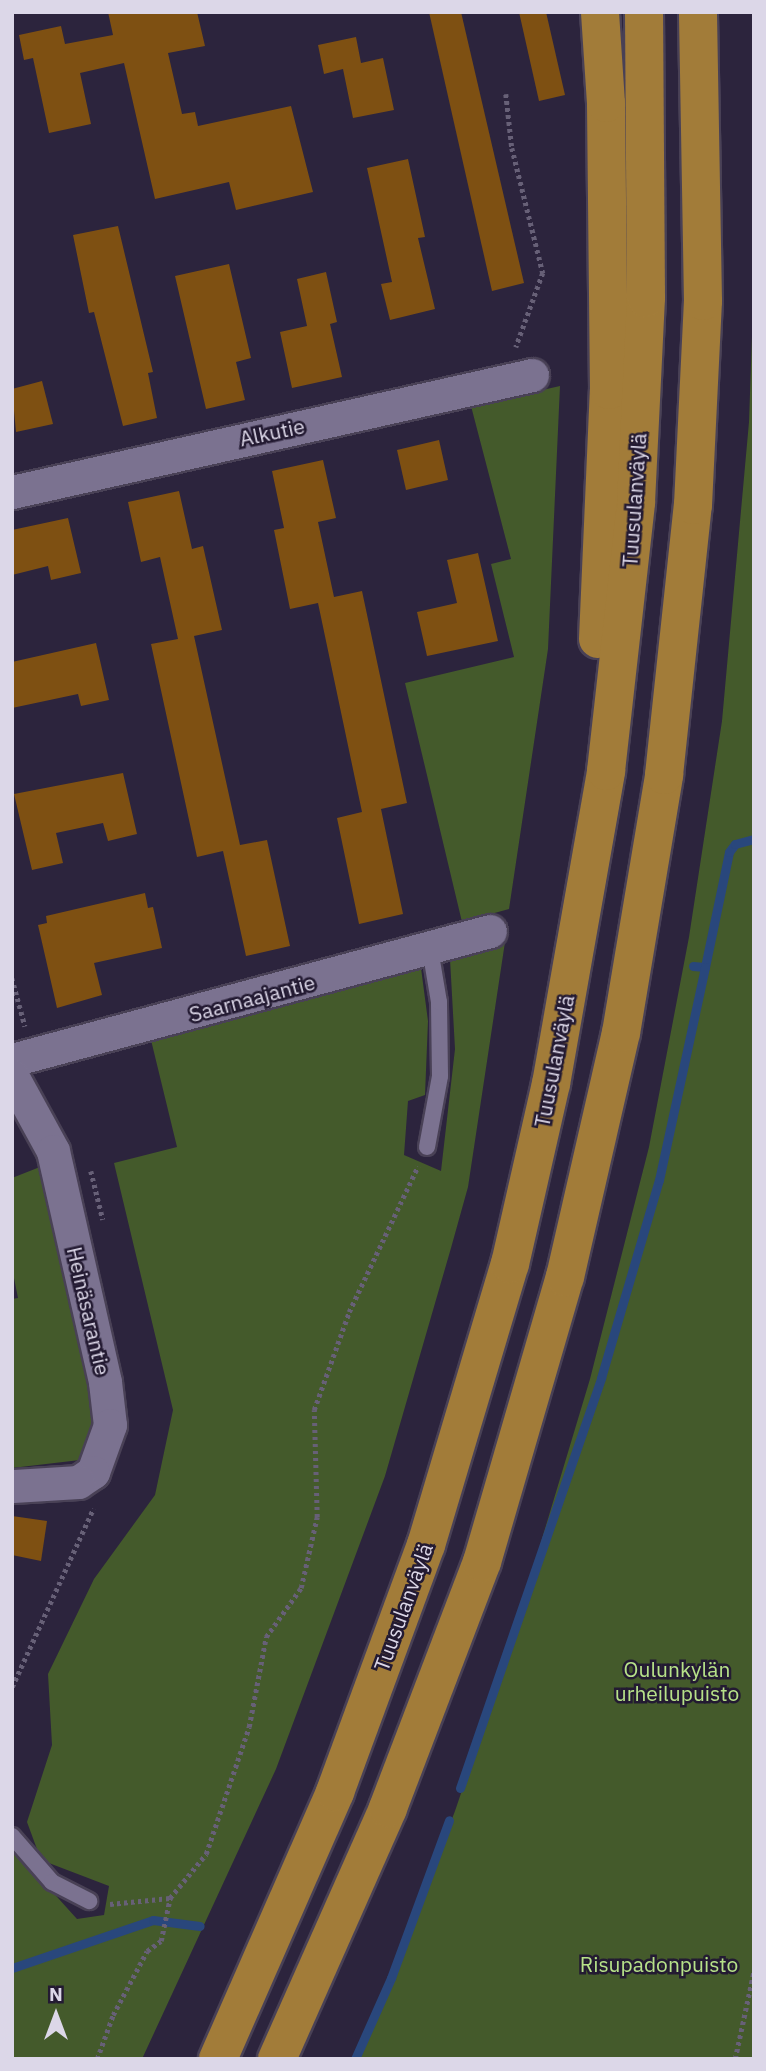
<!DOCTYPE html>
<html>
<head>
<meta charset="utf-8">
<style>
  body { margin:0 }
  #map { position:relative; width:766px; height:2071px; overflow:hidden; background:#2c243d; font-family:"IBM Plex Sans",sans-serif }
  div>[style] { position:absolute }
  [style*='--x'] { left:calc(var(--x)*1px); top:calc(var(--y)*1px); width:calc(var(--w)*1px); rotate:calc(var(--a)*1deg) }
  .green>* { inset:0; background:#445a2b }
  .stream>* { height:9px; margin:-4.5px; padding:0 4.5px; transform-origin:4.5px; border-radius:4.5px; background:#29477c }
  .building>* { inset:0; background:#7e5012 }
  .path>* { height:4.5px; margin-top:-2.25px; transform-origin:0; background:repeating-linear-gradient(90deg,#676077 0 3.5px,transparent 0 7px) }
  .roads { filter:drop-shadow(2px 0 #494156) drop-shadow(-2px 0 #494156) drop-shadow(0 2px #494156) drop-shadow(0 -2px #494156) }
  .service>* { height:16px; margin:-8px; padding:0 8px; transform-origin:8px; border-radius:8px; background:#7b7290 }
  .minor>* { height:33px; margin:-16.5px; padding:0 16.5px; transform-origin:16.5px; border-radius:16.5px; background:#7b7290 }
  .motorway>* { height:38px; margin:-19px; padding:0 19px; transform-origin:19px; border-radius:19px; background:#a27c39 }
  span { translate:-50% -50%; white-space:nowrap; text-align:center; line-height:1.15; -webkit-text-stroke:5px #231a32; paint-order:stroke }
  .street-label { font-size:21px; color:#dcd7e8 }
  .park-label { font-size:21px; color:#b7e289 }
  .frame { position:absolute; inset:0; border:14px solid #dcd7e8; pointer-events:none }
  .north { position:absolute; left:21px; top:1980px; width:70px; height:70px; -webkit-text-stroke:5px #231a32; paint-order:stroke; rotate:0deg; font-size:19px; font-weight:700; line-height:28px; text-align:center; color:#dcd7e8 }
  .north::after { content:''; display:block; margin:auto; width:24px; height:32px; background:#dcd7e8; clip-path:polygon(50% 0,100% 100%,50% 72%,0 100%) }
</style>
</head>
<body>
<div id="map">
  <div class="green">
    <div style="clip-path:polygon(754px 278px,754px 2059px,360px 2059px,455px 1811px,501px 1675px,590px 1379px,649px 1147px,689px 937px,722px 721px,749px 422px)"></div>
    <div style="clip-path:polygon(560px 386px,548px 649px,509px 909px,462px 922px,405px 683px,514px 657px,491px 564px,511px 559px,471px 406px)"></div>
    <div style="clip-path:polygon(505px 942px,468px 1187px,451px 1248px,385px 1476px,276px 1769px,142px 2059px,12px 2059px,12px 1847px,77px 1919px,104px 1915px,109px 1886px,41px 1860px,27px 1822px,52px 1745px,48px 1674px,94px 1579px,155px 1495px,173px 1410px,114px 1163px,177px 1147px,151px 1040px,421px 968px,428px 1021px,425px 1095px,408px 1101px,404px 1155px,441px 1171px,455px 1049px,450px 959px)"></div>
    <div style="clip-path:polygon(50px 1163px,97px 1421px,80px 1460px,12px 1468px,12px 1299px,18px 1298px,12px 1268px,12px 1178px)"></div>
  </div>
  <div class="stream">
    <div style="--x:693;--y:966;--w:12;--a:5"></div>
    <div style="--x:705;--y:967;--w:117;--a:-78.2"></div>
    <div style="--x:729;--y:852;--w:10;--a:-53"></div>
    <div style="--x:735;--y:844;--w:20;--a:-15"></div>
    <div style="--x:460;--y:1788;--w:434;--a:-71"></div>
    <div style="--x:601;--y:1378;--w:206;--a:-73.7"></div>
    <div style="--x:659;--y:1180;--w:218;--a:-77.8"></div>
    <div style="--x:12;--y:1968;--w:149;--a:-18.8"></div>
    <div style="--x:153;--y:1920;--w:47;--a:7.3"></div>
    <div style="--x:355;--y:2059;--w:89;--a:-66"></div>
    <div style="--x:391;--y:1978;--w:168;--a:-69.8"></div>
  </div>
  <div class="building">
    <div style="clip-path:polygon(108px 12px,197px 12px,205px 46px,168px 53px,182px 114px,195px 112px,198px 126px,291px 106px,313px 192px,236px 210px,229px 182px,155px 199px,124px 63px,80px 73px,91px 124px,49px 133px,33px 58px,24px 60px,19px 35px,61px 26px,65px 44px,113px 35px)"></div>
    <div style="clip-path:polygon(429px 12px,461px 12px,524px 283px,492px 291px)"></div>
    <div style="clip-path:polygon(519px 12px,546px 12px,565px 95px,539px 101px)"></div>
    <div style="clip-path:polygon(356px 37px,361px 63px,383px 58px,394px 110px,353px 118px,343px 69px,324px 74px,318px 45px)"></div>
    <div style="clip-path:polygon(408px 159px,425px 237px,418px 238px,435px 309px,390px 320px,381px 284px,392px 282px,367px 168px)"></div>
    <div style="clip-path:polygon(118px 226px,153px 372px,148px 373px,157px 418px,123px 426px,94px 312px,89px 313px,73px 235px)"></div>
    <div style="clip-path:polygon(229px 264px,251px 358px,236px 362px,245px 400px,206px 409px,175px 276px)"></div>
    <div style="clip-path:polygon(326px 272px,337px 322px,330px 324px,342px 377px,292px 388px,280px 332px,307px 326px,297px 279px)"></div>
    <div style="clip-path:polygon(42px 381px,53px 424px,16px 432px,12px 389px)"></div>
    <div style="clip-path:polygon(439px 440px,448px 480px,406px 490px,397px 450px)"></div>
    <div style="clip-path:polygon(323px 460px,336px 518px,318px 522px,334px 597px,362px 591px,407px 803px,381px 809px,403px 914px,359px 924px,337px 818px,362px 812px,318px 603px,290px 609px,274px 530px,284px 528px,272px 471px)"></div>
    <div style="clip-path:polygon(179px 491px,192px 549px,203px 546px,222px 630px,194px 636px,240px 845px,267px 840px,290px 946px,246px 956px,223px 851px,197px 857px,151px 644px,178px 639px,160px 557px,141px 562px,128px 502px)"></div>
    <div style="clip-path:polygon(68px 518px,81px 573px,51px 580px,48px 566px,12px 575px,12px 530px)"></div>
    <div style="clip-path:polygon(478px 553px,498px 641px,427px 656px,417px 612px,457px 603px,447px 560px)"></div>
    <div style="clip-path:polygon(96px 643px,109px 700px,81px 706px,78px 694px,12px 708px,12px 662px)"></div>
    <div style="clip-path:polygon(123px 773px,137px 834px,108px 841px,103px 823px,56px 833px,63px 863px,32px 870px,14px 794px)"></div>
    <div style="clip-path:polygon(145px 893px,148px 908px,153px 907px,162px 948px,94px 963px,102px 995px,57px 1008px,38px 925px,47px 923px,46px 916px)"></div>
    <div style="clip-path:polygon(12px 1516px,47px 1521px,41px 1561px,12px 1555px)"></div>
  </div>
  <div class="path">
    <div style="--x:506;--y:94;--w:54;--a:83.7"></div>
    <div style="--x:512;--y:148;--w:129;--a:76.1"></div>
    <div style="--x:543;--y:273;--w:79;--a:110"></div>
    <div style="--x:12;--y:978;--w:50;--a:74.8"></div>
    <div style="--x:91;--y:1171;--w:50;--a:76.2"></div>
    <div style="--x:12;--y:1687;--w:196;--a:-65.5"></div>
    <div style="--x:110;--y:1904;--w:60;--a:-5.7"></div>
    <div style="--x:97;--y:2059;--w:47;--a:-70"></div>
    <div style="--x:113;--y:2015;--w:72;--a:-62"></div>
    <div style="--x:147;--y:1951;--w:17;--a:-36"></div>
    <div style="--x:161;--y:1941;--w:44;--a:-78.2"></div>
    <div style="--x:170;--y:1898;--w:57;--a:-50.7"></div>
    <div style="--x:206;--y:1854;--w:134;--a:-71.3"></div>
    <div style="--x:249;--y:1727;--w:92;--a:-79.3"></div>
    <div style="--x:266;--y:1637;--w:60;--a:-54.5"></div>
    <div style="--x:301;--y:1588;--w:73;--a:-77.3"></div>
    <div style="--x:317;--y:1517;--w:107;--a:-91.6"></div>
    <div style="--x:314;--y:1410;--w:104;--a:-70.3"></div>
    <div style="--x:349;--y:1312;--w:161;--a:-64.7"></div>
    <div style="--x:735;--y:2059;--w:91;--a:-77.9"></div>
  </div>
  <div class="roads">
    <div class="service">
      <div style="--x:427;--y:1147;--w:72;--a:-79.6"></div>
      <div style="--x:440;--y:1076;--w:74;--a:-90.8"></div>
      <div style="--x:439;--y:1002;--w:54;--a:-99.6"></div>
      <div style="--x:12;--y:1836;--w:61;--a:49"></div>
      <div style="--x:52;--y:1882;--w:42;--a:27.2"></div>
    </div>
    <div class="minor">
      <div style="--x:12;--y:492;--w:533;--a:-12.68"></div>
      <div style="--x:12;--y:1060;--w:495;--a:-15.1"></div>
      <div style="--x:12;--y:1076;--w:85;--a:61.3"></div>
      <div style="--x:53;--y:1151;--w:237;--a:77.3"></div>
      <div style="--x:105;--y:1382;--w:43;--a:83.4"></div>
      <div style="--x:110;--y:1425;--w:50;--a:109.9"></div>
      <div style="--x:93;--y:1472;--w:18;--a:146"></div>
      <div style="--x:78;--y:1482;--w:66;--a:176.5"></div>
    </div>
    <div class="motorway">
      <div style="--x:598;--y:639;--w:249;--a:-87.5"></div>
      <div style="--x:609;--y:390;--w:287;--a:-90.6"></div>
      <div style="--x:606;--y:103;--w:91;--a:-93.8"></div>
      <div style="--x:218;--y:2059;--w:292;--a:-66.3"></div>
      <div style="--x:335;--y:1792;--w:263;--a:-69.8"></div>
      <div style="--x:426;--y:1545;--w:293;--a:-73.4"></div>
      <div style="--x:510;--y:1264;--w:185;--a:-77.2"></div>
      <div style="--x:551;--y:1084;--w:318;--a:-80"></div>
      <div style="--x:606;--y:771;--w:271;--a:-83.6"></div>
      <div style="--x:636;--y:502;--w:204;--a:-87.2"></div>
      <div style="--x:646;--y:298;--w:286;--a:-90.4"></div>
      <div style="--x:277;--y:2059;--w:274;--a:-66.1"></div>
      <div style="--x:388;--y:1808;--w:263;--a:-69.1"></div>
      <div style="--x:482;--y:1562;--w:297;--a:-73.8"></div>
      <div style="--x:565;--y:1277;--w:250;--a:-77.1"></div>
      <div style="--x:621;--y:1033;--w:262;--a:-80.5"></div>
      <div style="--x:664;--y:775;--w:272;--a:-83.9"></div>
      <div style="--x:693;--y:505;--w:204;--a:-87.2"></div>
      <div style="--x:703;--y:301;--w:289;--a:-91"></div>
    </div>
  </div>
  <div class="street-label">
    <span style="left:272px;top:432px;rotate:-12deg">Alkutie</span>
    <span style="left:634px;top:500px;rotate:-86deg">Tuusulanväylä</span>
    <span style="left:252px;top:998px;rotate:-15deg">Saarnaajantie</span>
    <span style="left:554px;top:1061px;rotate:-79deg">Tuusulanväylä</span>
    <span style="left:89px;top:1311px;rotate:77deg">Heinäsarantie</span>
    <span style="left:403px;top:1607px;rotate:-70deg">Tuusulanväylä</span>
  </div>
  <div class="park-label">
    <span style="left:677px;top:1681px">Oulunkylän<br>urheilupuisto</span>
    <span style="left:659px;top:1964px">Risupadonpuisto</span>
  </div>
  <div class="frame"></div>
  <div class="north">N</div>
</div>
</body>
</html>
